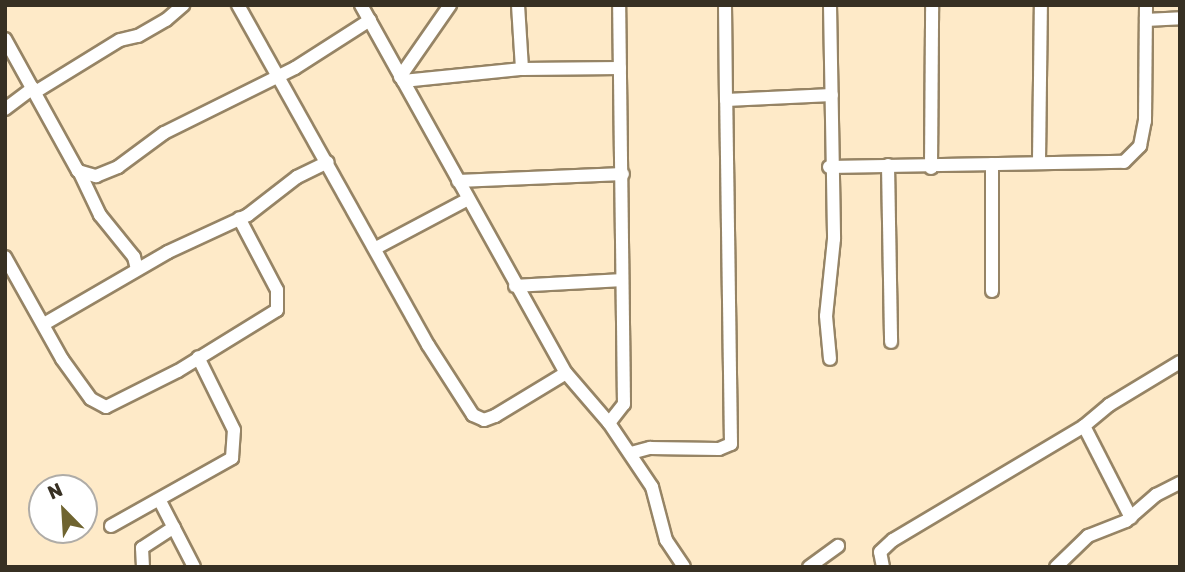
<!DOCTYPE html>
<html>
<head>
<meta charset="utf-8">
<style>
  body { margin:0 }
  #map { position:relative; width:1185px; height:572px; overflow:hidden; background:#feeac8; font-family:Rubik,sans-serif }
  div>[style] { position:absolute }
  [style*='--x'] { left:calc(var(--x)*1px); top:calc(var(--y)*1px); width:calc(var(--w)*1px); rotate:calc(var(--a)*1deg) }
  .roads { filter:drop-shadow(2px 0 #968465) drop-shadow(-2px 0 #968465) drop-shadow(0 2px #968465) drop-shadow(0 -2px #968465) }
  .minor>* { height:12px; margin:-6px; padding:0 6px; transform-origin:6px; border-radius:6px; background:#fff }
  span { translate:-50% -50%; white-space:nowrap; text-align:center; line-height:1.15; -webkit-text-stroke:7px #fff; paint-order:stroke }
  .frame { position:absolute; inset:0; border:7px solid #373023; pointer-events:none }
  .north { position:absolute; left:28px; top:474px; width:70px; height:70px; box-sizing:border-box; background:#fff; border:2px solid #afaca7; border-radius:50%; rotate:336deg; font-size:19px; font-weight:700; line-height:28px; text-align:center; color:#373023 }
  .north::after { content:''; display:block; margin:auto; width:24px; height:32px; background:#6f6430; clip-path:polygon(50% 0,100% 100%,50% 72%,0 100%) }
</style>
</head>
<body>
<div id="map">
  <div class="roads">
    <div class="minor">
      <div style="--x:238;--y:5;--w:389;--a:60.8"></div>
      <div style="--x:428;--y:345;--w:83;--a:57.3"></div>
      <div style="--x:473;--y:415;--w:12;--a:24"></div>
      <div style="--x:484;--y:420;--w:12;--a:-20"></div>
      <div style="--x:495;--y:416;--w:83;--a:-31.2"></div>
      <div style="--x:361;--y:5;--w:421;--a:60.9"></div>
      <div style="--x:566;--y:373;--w:66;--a:49.3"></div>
      <div style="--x:609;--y:423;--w:77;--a:56.1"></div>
      <div style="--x:652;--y:487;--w:55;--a:75.2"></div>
      <div style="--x:666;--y:540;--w:32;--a:56"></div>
      <div style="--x:518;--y:5;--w:64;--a:86.4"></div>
      <div style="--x:725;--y:5;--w:95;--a:89.4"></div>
      <div style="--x:726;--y:100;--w:106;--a:-2.7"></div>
      <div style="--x:830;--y:5;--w:234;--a:89"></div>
      <div style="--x:834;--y:239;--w:77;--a:95.9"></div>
      <div style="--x:826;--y:316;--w:43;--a:84.7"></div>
      <div style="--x:1146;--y:20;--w:34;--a:-3"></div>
      <div style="--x:5;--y:39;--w:151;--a:61.1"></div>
      <div style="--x:78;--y:171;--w:19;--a:16"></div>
      <div style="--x:96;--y:176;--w:24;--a:-22"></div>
      <div style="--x:118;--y:167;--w:57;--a:-36.5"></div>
      <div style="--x:164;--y:133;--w:146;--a:-26.4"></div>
      <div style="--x:295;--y:68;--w:89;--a:-32.6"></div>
      <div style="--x:400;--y:77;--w:88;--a:-55.2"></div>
      <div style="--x:403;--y:81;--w:120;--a:-5.8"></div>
      <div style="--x:522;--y:69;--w:98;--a:-0.6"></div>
      <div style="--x:37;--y:91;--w:97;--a:-31.6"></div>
      <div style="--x:120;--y:40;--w:18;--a:-13"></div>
      <div style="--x:138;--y:36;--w:32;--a:-30"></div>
      <div style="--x:166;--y:20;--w:23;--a:-41"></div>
      <div style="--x:5;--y:109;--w:35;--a:-37"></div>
      <div style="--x:1039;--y:161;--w:156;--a:-89.3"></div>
      <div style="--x:888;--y:165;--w:177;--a:89"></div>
      <div style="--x:829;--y:167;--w:295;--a:-1"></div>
      <div style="--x:1124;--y:162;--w:23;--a:-45"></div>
      <div style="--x:1140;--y:146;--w:25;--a:-79"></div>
      <div style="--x:1145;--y:121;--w:116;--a:-89.5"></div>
      <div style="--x:931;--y:168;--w:163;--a:-89.6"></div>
      <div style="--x:79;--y:171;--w:49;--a:64.5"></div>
      <div style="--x:100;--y:215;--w:54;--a:51"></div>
      <div style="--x:134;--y:257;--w:12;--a:76"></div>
      <div style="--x:458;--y:181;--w:165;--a:-2.4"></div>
      <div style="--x:376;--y:248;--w:104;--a:-28"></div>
      <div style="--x:5;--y:257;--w:117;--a:60.8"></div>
      <div style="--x:62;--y:359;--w:49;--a:54.1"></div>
      <div style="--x:91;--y:399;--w:17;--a:28"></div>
      <div style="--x:106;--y:407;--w:80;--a:-26.6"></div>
      <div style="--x:178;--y:371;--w:116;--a:-31.6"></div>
      <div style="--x:277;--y:310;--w:20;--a:-90"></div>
      <div style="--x:277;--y:290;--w:81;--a:-117.8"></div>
      <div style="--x:515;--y:286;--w:107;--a:-3.2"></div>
      <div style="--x:992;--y:291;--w:127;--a:-90"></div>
      <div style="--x:44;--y:324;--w:143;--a:-30.1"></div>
      <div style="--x:168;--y:252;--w:88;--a:-24.8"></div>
      <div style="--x:248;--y:215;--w:62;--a:-37.8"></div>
      <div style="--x:297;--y:177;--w:34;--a:-26"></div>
      <div style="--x:609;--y:423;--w:24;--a:-52"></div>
      <div style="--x:624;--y:404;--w:399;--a:-90.7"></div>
      <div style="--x:1084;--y:426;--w:103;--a:62.9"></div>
      <div style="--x:631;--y:453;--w:20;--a:-15"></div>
      <div style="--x:650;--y:448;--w:69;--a:0.8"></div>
      <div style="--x:719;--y:449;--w:13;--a:-23"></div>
      <div style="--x:731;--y:444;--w:344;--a:-90.8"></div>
      <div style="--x:160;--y:501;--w:74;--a:62.7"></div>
      <div style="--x:111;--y:526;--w:139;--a:-29.3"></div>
      <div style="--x:232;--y:458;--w:28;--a:-86"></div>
      <div style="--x:234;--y:430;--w:81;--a:-116.3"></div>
      <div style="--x:143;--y:567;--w:19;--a:-93"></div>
      <div style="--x:142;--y:548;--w:38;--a:-33"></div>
      <div style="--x:809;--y:567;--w:36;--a:-36"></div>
      <div style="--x:883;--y:567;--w:15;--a:-101"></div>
      <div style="--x:880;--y:552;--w:18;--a:-43"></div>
      <div style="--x:893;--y:540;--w:222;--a:-30.8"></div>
      <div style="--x:1084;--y:426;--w:33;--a:-40"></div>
      <div style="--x:1109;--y:405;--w:83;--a:-31.2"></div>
      <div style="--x:1056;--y:567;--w:45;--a:-44.1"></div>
      <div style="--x:1088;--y:536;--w:41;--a:-21.5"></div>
      <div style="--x:1126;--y:521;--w:40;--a:-41"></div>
      <div style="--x:1156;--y:495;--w:27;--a:-27"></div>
    </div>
  </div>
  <div class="frame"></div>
  <div class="north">N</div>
</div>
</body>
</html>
